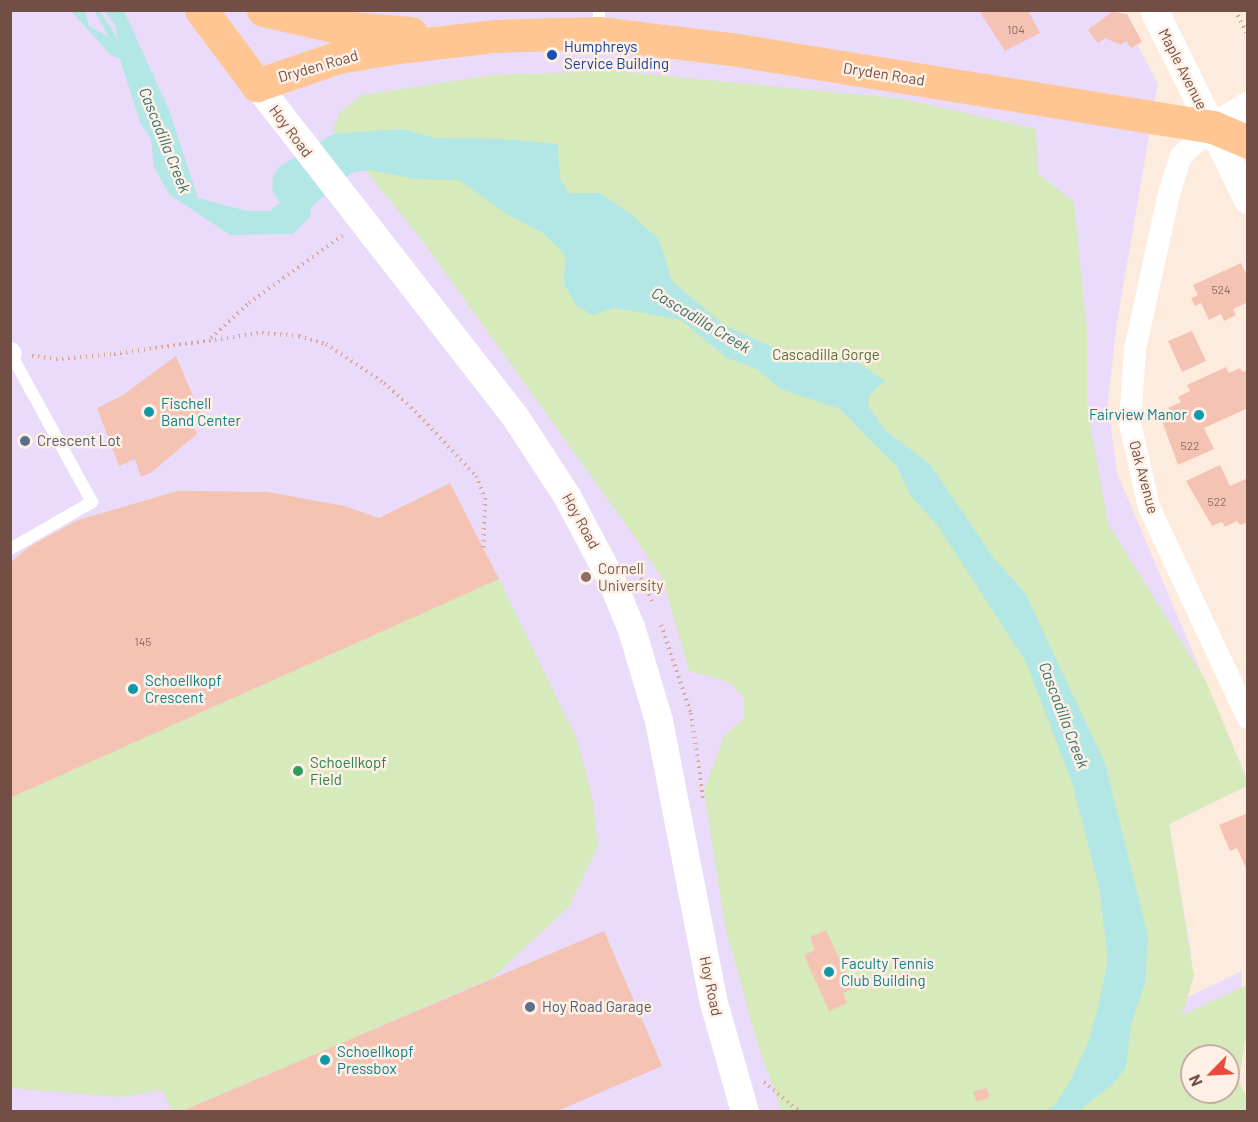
<!DOCTYPE html>
<html>
<head>
<meta charset="utf-8">
<style>
  body { margin:0 }
  #map { position:relative; width:1258px; height:1122px; overflow:hidden; background:#fdecde; font-family:Barlow,sans-serif }
  div>[style] { position:absolute }
  [style*='--x'] { left:calc(var(--x)*1px); top:calc(var(--y)*1px); width:calc(var(--w)*1px); rotate:calc(var(--a)*1deg) }
  .education>* { inset:0; background:#e9dbf9 }
  .green>* { inset:0; background:#d6eabc }
  .water>* { inset:0; background:#b2e7e6 }
  .building>* { inset:0; background:#f4c3b4 }
  .path>* { height:4px; margin-top:-2px; transform-origin:0; background:repeating-linear-gradient(90deg,#d8a798 0 1.5px,transparent 0 6px) }
  .service>* { height:12px; margin:-6px; padding:0 6px; transform-origin:6px; border-radius:6px; background:#fff }
  .minor>* { height:22px; margin:-11px; padding:0 11px; transform-origin:11px; border-radius:11px; background:#fff }
  .tertiary>* { height:28px; margin:-14px; padding:0 14px; transform-origin:14px; border-radius:14px; background:#fff }
  .primary>* { height:33px; margin:-16.5px; padding:0 16.5px; transform-origin:16.5px; border-radius:16.5px; background:#ffc693 }
  .dots>* { width:16px; height:16px; translate:-50% -50%; box-sizing:border-box; border:3px solid #fff0e5; border-radius:50% }
  span { translate:-50% -50%; white-space:nowrap; text-align:center; line-height:1.15; -webkit-text-stroke:5px #fff0e5; paint-order:stroke }
  .number-label { font-size:12px; color:#936b61 }
  .number-label span { -webkit-text-stroke-width:0 }
  .transit-label { font-size:15px; color:#164399 }
  .left { translate:0 -50%; text-align:left }
  .street-label { font-size:15px; color:#734e45 }
  .park-label { font-size:15px; color:#55743b }
  .culture-label { font-size:15px; color:#0d838f }
  .right { translate:-100% -50%; text-align:right }
  .service-label { font-size:15px; color:#4e5e75 }
  .education-label { font-size:15px; color:#785e54 }
  .leisure-label { font-size:15px; color:#27864d }
  .water-label { font-size:16px; color:#367373; font-style:italic }
  .frame { position:absolute; inset:0; border:12px solid #734e45; pointer-events:none }
  .north { position:absolute; left:1180px; top:1044px; width:60px; height:60px; box-sizing:border-box; background:#fff0e5; border:2px solid #c7afa5; border-radius:50%; rotate:246deg; font-size:16px; font-weight:700; line-height:24px; text-align:center; color:#734e45 }
  .north::after { content:''; display:block; margin:auto; width:21px; height:27px; background:#ed483c; clip-path:polygon(50% 0,100% 100%,50% 72%,0 100%) }
</style>
</head>
<body>
<div id="map">
  <div class="education">
    <div style="clip-path:polygon(evenodd,10px 11px,1120px 11px,1158px 84px,1117px 322px,1108px 403px,1117px 473px,1247px 780px,1247px 786px,1169px 824px,1191px 953px,1178px 1002px,1242px 971px,1239px 1081px,1247px 1099px,1247px 1111px,11px 1111px,10px 11px,1192px 1056px,1228px 1056px,1228px 1092px,1192px 1092px,1192px 1056px)"></div>
  </div>
  <div class="green">
    <div style="clip-path:polygon(evenodd,615px 71px,903px 99px,1036px 129px,1038px 174px,1074px 202px,1087px 331px,1087px 405px,1108px 524px,1206px 681px,1247px 780px,1247px 786px,1169px 824px,1194px 976px,1182px 1015px,1247px 985px,1247px 1028px,1239px 1081px,1247px 1099px,1247px 1111px,782px 1111px,758px 1045px,725px 926px,704px 791px,724px 736px,744px 718px,744px 698px,729px 682px,689px 671px,663px 580px,639px 543px,424px 243px,333px 129px,340px 112px,362px 95px,493px 75px,615px 71px,1192px 1056px,1228px 1056px,1228px 1092px,1192px 1092px,1192px 1056px)"></div>
    <div style="clip-path:polygon(178px 491px,267px 492px,344px 506px,379px 518px,499px 579px,577px 740px,593px 801px,598px 847px,568px 908px,492px 978px,364px 1033px,371px 1051px,278px 1070px,180px 1112px,172px 1111px,162px 1090px,121px 1097px,11px 1088px,11px 563px,29px 547px,78px 520px)"></div>
  </div>
  <div class="water">
    <div style="clip-path:polygon(71px 11px,85px 11px,89px 26px,109px 37px,94px 11px,100px 11px,119px 41px,115px 25px,104px 11px,124px 11px,169px 110px,198px 198px,247px 211px,270px 211px,280px 203px,272px 190px,273px 177px,279px 167px,333px 134px,403px 129px,434px 138px,503px 139px,558px 144px,560px 179px,569px 193px,600px 193px,631px 214px,659px 240px,672px 281px,724px 325px,802px 360px,833px 352px,846px 354px,885px 381px,869px 395px,868px 406px,886px 431px,930px 464px,992px 556px,1025px 593px,1105px 763px,1148px 936px,1145px 983px,1131px 1025px,1126px 1067px,1114px 1083px,1079px 1111px,1044px 1111px,1053px 1107px,1068px 1085px,1089px 1041px,1098px 1007px,1108px 960px,1099px 887px,1073px 786px,1026px 662px,938px 526px,911px 496px,897px 467px,840px 409px,780px 389px,757px 369px,727px 358px,681px 320px,615px 308px,592px 315px,576px 305px,564px 284px,565px 255px,543px 233px,505px 213px,459px 180px,415px 179px,370px 170px,351px 173px,311px 207px,310px 217px,293px 234px,230px 235px,169px 194px,154px 167px,151px 139px,140px 122px,120px 59px,111px 55px)"></div>
  </div>
  <div class="building">
    <div style="clip-path:polygon(1028px 10px,1040px 33px,1005px 51px,980px 12px)"></div>
    <div style="clip-path:polygon(1112px 12px,1127px 14px,1142px 42px,1131px 48px,1126px 41px,1121px 45px,1105px 38px,1098px 43px,1088px 30px)"></div>
    <div style="clip-path:polygon(1241px 263px,1248px 278px,1248px 302px,1233px 309px,1236px 315px,1224px 321px,1221px 314px,1209px 320px,1201px 303px,1195px 306px,1191px 298px,1198px 295px,1193px 285px)"></div>
    <div style="clip-path:polygon(1192px 331px,1206px 361px,1182px 372px,1168px 341px)"></div>
    <div style="clip-path:polygon(176px 356px,202px 417px,191px 421px,197px 434px,152px 472px,141px 477px,135px 459px,119px 466px,97px 408px,123px 395px)"></div>
    <div style="clip-path:polygon(1226px 367px,1229px 373px,1240px 368px,1243px 372px,1248px 370px,1248px 408px,1204px 428px,1214px 449px,1178px 465px,1161px 418px,1171px 413px,1168px 408px,1181px 402px,1178px 397px,1190px 391px,1187px 385px)"></div>
    <div style="clip-path:polygon(1220px 465px,1230px 486px,1248px 478px,1248px 522px,1240px 525px,1237px 521px,1225px 527px,1222px 522px,1212px 526px,1186px 481px)"></div>
    <div style="clip-path:polygon(450px 483px,499px 579px,10px 798px,10px 563px,29px 547px,78px 520px,178px 491px,267px 492px,344px 506px,379px 518px)"></div>
    <div style="clip-path:polygon(1248px 813px,1248px 873px,1237px 848px,1230px 851px,1219px 825px)"></div>
    <div style="clip-path:polygon(826px 930px,853px 989px,843px 993px,847px 1003px,829px 1011px,804px 955px,815px 950px,810px 937px)"></div>
    <div style="clip-path:polygon(604px 931px,662px 1066px,555px 1112px,180px 1112px)"></div>
    <div style="clip-path:polygon(986px 1088px,990px 1097px,977px 1102px,973px 1092px)"></div>
  </div>
  <div class="path">
    <div style="--x:1235;--y:10;--w:29;--a:63"></div>
    <div style="--x:211;--y:338;--w:52;--a:-42.6"></div>
    <div style="--x:249;--y:303;--w:115;--a:-35.8"></div>
    <div style="--x:32;--y:356;--w:24;--a:7"></div>
    <div style="--x:56;--y:359;--w:58;--a:-4.9"></div>
    <div style="--x:114;--y:354;--w:149;--a:-8.1"></div>
    <div style="--x:262;--y:333;--w:37;--a:5"></div>
    <div style="--x:299;--y:336;--w:28;--a:17"></div>
    <div style="--x:326;--y:344;--w:70;--a:33.9"></div>
    <div style="--x:384;--y:383;--w:36;--a:42"></div>
    <div style="--x:411;--y:407;--w:95;--a:46.7"></div>
    <div style="--x:476;--y:476;--w:24;--a:68"></div>
    <div style="--x:485;--y:498;--w:50;--a:92.3"></div>
    <div style="--x:641;--y:578;--w:29;--a:65"></div>
    <div style="--x:661;--y:625;--w:93;--a:71.2"></div>
    <div style="--x:691;--y:713;--w:86;--a:82"></div>
    <div style="--x:764;--y:1082;--w:47;--a:39.8"></div>
  </div>
  <div class="service">
    <div style="--x:598;--y:32;--w:22;--a:-87"></div>
    <div style="--x:10;--y:549;--w:95;--a:-29.8"></div>
    <div style="--x:92;--y:502;--w:169;--a:-118.7"></div>
  </div>
  <div class="minor">
    <div style="--x:1213;--y:127;--w:43;--a:137.8"></div>
    <div style="--x:1181;--y:156;--w:35;--a:108"></div>
    <div style="--x:1170;--y:189;--w:164;--a:102.3"></div>
    <div style="--x:1135;--y:349;--w:74;--a:93.9"></div>
    <div style="--x:1130;--y:423;--w:86;--a:77.3"></div>
    <div style="--x:1149;--y:507;--w:233;--a:64.9"></div>
    <div style="--x:10;--y:353;--w:1;--a:45"></div>
  </div>
  <div class="tertiary">
    <div style="--x:1154;--y:10;--w:212;--a:63.7"></div>
    <div style="--x:257;--y:85;--w:422;--a:52.1"></div>
    <div style="--x:516;--y:418;--w:93;--a:56.8"></div>
    <div style="--x:567;--y:496;--w:94;--a:62.1"></div>
    <div style="--x:611;--y:579;--w:55;--a:67.6"></div>
    <div style="--x:632;--y:630;--w:95;--a:73.5"></div>
    <div style="--x:659;--y:721;--w:287;--a:79"></div>
    <div style="--x:714;--y:1003;--w:113;--a:74.1"></div>
    <div style="--x:1213;--y:127;--w:41;--a:-31"></div>
  </div>
  <div class="primary">
    <div style="--x:201;--y:10;--w:94;--a:53.3"></div>
    <div style="--x:257;--y:85;--w:87;--a:-18.9"></div>
    <div style="--x:339;--y:57;--w:60;--a:-9.6"></div>
    <div style="--x:398;--y:47;--w:97;--a:-6.5"></div>
    <div style="--x:494;--y:36;--w:104;--a:-1.7"></div>
    <div style="--x:598;--y:33;--w:134;--a:6.9"></div>
    <div style="--x:731;--y:49;--w:488;--a:9.2"></div>
    <div style="--x:1213;--y:127;--w:38;--a:23"></div>
    <div style="--x:263;--y:10;--w:77;--a:12.8"></div>
    <div style="--x:338;--y:27;--w:73;--a:4.7"></div>
  </div>
  <div class="dots">
    <div style="left:552px;top:55px;background:#1a4fb4"></div>
    <div style="left:149px;top:412px;background:#0f9aa8"></div>
    <div style="left:1199px;top:415px;background:#0f9aa8"></div>
    <div style="left:25px;top:441px;background:#5c6f8a"></div>
    <div style="left:586px;top:577px;background:#8d6e63"></div>
    <div style="left:133px;top:689px;background:#0f9aa8"></div>
    <div style="left:298px;top:771px;background:#2e9e5b"></div>
    <div style="left:829px;top:972px;background:#0f9aa8"></div>
    <div style="left:530px;top:1007px;background:#5c6f8a"></div>
    <div style="left:325px;top:1060px;background:#0f9aa8"></div>
  </div>
  <div class="number-label">
    <span style="left:1016px;top:30px">104</span>
    <span style="left:1221px;top:290px">524</span>
    <span style="left:1190px;top:446px">522</span>
    <span style="left:1217px;top:502px">522</span>
    <span style="left:143px;top:642px">145</span>
  </div>
  <div class="transit-label">
    <span class="left" style="left:564px;top:55px">Humphreys<br>Service Building</span>
  </div>
  <div class="street-label">
    <span style="left:318px;top:66px;rotate:-16deg">Dryden Road</span>
    <span style="left:1183px;top:69px;rotate:63deg">Maple Avenue</span>
    <span style="left:884px;top:74px;rotate:9deg">Dryden Road</span>
    <span style="left:291px;top:131px;rotate:53deg">Hoy Road</span>
    <span style="left:1144px;top:477px;rotate:75deg">Oak Avenue</span>
    <span style="left:581px;top:521px;rotate:61deg">Hoy Road</span>
    <span style="left:711px;top:986px;rotate:78deg">Hoy Road</span>
  </div>
  <div class="park-label">
    <span style="left:826px;top:355px">Cascadilla Gorge</span>
  </div>
  <div class="culture-label">
    <span class="left" style="left:161px;top:412px">Fischell<br>Band Center</span>
    <span class="right" style="left:1187px;top:415px">Fairview Manor</span>
    <span class="left" style="left:145px;top:689px">Schoellkopf<br>Crescent</span>
    <span class="left" style="left:841px;top:972px">Faculty Tennis<br>Club Building</span>
    <span class="left" style="left:337px;top:1060px">Schoellkopf<br>Pressbox</span>
  </div>
  <div class="service-label">
    <span class="left" style="left:37px;top:441px">Crescent Lot</span>
    <span class="left" style="left:542px;top:1007px">Hoy Road Garage</span>
  </div>
  <div class="education-label">
    <span class="left" style="left:598px;top:577px">Cornell<br>University</span>
  </div>
  <div class="leisure-label">
    <span class="left" style="left:310px;top:771px">Schoellkopf<br>Field</span>
  </div>
  <div class="water-label">
    <span style="left:165px;top:140px;rotate:68deg">Cascadilla Creek</span>
    <span style="left:701px;top:320px;rotate:31deg">Cascadilla Creek</span>
    <span style="left:1064px;top:715px;rotate:69deg">Cascadilla Creek</span>
  </div>
  <div class="frame"></div>
  <div class="north">N</div>
</div>
</body>
</html>
